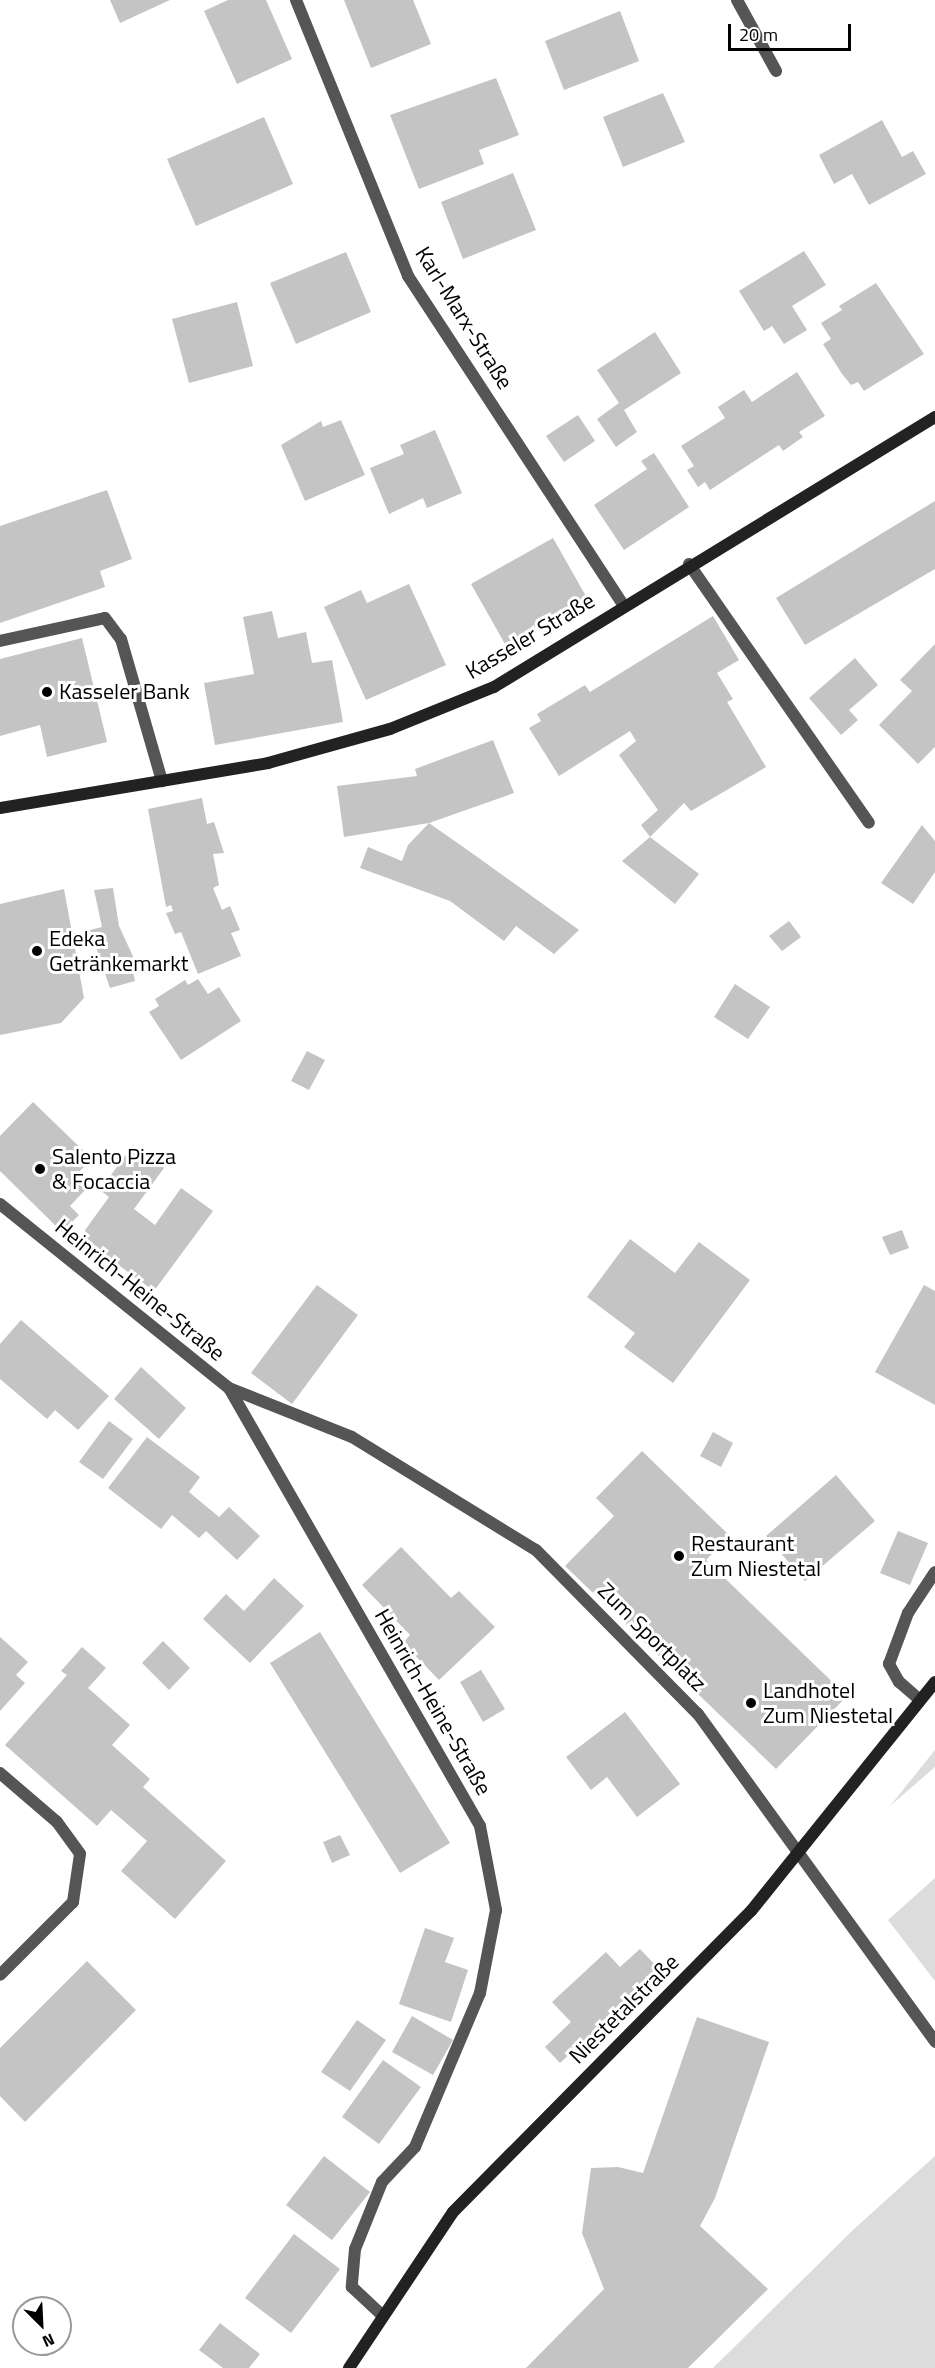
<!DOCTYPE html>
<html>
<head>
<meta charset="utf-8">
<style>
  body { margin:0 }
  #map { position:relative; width:935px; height:2368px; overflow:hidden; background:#fff; font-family:"Titillium Web",sans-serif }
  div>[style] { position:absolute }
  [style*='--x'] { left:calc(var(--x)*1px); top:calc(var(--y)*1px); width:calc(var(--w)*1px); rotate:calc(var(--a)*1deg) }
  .green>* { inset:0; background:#dcdcdc }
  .building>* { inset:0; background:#c4c4c4 }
  .lane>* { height:12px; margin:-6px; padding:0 6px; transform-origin:6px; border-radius:6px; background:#555 }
  .street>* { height:12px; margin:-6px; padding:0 6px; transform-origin:6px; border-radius:6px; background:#555 }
  .secondary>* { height:12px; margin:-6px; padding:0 6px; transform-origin:6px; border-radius:6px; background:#222 }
  .dots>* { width:16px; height:16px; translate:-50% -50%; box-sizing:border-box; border:3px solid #fff; border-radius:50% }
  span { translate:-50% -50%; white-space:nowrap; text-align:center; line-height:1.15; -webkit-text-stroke:6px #fff; paint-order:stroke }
  .street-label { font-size:22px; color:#000 }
  .poi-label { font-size:22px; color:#000 }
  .left { translate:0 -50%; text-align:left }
  .north { position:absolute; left:12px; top:2296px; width:60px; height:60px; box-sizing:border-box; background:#fff; border:2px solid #999; border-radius:50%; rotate:156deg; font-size:16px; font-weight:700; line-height:24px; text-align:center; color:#000 }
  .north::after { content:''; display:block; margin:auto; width:21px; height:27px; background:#000; clip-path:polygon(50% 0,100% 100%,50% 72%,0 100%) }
  .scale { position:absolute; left:728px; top:24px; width:123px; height:27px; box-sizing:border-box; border:3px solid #000; border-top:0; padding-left:8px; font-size:18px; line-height:21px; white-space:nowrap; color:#000; -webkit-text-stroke:4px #fff; paint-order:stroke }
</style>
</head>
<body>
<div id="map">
  <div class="green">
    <div style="clip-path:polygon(935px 1750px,935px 1767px,890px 1806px)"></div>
    <div style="clip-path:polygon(935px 1878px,935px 1981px,888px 1920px)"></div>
    <div style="clip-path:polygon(935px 2156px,935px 2368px,713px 2368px,854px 2229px)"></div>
  </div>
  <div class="building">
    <div style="clip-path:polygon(110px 0,170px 0,120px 23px)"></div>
    <div style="clip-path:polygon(228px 0,266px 0,292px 59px,237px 84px,204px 11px)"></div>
    <div style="clip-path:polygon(344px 0,413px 0,431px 44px,371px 68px)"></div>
    <div style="clip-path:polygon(620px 11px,639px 61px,564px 90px,545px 41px)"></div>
    <div style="clip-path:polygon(496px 78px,519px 135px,479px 150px,484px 164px,419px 189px,390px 115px)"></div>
    <div style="clip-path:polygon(663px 93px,685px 142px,623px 167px,603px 117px)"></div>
    <div style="clip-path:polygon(264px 117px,293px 184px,196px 226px,167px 159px)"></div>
    <div style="clip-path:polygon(882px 120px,902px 157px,913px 151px,926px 174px,869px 205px,852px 174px,834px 184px,819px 155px)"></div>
    <div style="clip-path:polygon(513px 173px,536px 230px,463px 259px,441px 202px)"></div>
    <div style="clip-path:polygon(804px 251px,826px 285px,792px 306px,807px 330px,784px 344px,772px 326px,764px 331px,739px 291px)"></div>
    <div style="clip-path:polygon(346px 252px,371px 312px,296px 344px,270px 283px)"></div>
    <div style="clip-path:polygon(876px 283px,924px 354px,864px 391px,858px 382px,851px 385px,842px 374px,823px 344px,831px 339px,821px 323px,842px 310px,839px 306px)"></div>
    <div style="clip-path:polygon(237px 302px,253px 366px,189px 383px,172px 319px)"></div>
    <div style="clip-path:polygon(655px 332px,681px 373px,624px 410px,637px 432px,616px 447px,597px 419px,619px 403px,597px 370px)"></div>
    <div style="clip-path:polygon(797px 372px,825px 416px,799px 432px,803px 437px,783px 451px,779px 445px,710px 490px,705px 482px,698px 487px,687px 470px,694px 466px,681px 446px,725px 418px,718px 407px,744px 390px,752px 402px)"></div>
    <div style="clip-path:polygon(578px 415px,595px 441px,564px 462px,546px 436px)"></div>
    <div style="clip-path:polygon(341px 420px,365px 475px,305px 501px,281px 445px,321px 421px,323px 427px)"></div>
    <div style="clip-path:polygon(435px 430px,462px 493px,427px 508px,423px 498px,389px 514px,370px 468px,404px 454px,400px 445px)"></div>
    <div style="clip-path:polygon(654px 453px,689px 507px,624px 550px,594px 505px,647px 469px,641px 461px)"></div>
    <div style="clip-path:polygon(107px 490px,132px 559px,100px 571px,105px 587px,0 623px,0 526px)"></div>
    <div style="clip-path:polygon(935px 501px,935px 569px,805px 645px,776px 598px)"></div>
    <div style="clip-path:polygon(553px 538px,587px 598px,505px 644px,471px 584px)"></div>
    <div style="clip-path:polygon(409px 584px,446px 665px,366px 700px,324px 607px,361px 590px,367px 603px)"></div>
    <div style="clip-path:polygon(272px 611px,278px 638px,306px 632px,312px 663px,332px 660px,343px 722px,215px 745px,204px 683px,254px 674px,243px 617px)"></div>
    <div style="clip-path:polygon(713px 616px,739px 660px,717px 673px,733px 699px,727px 702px,766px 767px,691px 811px,684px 803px,650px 837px,699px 874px,675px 904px,622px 861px,650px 837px,641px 825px,658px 810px,619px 755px,636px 741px,630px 731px,559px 776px,529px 728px,541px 721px,537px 714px,585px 685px,590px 692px)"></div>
    <div style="clip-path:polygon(82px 638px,107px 742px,47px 757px,40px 725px,0 736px,0 659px)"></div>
    <div style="clip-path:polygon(935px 644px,935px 747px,918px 764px,879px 725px,912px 691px,900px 680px)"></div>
    <div style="clip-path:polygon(855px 658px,878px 685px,849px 710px,858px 720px,841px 735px,809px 698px)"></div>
    <div style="clip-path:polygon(493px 740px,514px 793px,429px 823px,344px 837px,337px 786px,417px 776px,415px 769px)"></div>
    <div style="clip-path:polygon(202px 798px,207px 824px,214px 822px,224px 853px,213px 854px,219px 885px,213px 888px,222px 910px,230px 906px,240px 930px,231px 933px,241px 956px,198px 974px,181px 932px,175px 934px,166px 913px,173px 911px,171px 905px,166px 907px,148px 809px)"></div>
    <div style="clip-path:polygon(429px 823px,476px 856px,579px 930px,554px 954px,516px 926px,504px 941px,450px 901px,360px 868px,368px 847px,402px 861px,408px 845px)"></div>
    <div style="clip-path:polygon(922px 825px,935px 841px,935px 872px,913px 904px,881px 883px)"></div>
    <div style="clip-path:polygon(113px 888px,119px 926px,137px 965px,132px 966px,135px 981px,110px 988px,90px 930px,102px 927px,94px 890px)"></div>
    <div style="clip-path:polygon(64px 889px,84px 998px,61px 1023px,0 1035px,0 904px)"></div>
    <div style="clip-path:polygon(789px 921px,801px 937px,782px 951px,769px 936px)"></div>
    <div style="clip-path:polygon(198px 979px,208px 994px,219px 987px,241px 1021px,181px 1060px,149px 1012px,159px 1006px,155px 999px,185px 980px,188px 985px)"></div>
    <div style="clip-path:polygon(735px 984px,770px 1007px,748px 1039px,714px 1017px)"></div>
    <div style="clip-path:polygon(307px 1051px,325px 1060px,309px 1090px,291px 1081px)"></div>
    <div style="clip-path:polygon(33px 1102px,92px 1159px,73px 1178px,85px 1190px,70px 1206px,79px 1215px,62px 1232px,0 1171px,0 1136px)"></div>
    <div style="clip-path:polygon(133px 1145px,164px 1168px,134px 1209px,155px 1225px,181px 1188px,213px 1211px,154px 1291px,80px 1237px,109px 1197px,100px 1190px)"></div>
    <div style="clip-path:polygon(902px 1230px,909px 1248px,890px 1255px,882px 1237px)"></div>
    <div style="clip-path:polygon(630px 1239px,675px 1273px,699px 1242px,750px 1280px,673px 1383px,624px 1347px,635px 1333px,587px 1297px)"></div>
    <div style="clip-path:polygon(317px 1285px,358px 1315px,292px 1404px,251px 1373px)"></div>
    <div style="clip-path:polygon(924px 1285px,935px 1291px,935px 1405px,875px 1372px)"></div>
    <div style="clip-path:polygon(21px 1320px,109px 1396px,78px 1430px,55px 1410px,47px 1419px,0 1379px,0 1344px)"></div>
    <div style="clip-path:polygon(141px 1367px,186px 1408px,159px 1439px,114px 1399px)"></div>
    <div style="clip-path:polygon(109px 1421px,133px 1439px,103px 1479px,79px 1462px)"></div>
    <div style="clip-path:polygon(713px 1432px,733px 1443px,721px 1467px,700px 1456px)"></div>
    <div style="clip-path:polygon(147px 1437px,200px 1477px,189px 1492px,219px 1517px,229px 1507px,260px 1536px,237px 1560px,206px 1531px,199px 1538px,172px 1515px,161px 1529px,108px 1488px)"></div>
    <div style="clip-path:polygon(642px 1451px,730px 1536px,706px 1560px,847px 1696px,776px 1769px,565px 1566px,614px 1516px,596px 1498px)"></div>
    <div style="clip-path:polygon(836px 1475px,875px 1521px,805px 1581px,766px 1536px)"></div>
    <div style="clip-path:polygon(898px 1531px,928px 1543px,910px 1585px,880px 1573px)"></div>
    <div style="clip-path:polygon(401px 1547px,451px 1598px,459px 1591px,495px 1627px,439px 1680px,403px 1643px,410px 1635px,362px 1585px)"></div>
    <div style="clip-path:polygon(274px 1578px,304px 1606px,250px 1663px,203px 1619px,226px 1594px,244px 1611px)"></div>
    <div style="clip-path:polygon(320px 1632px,450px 1843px,400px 1873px,270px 1663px)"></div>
    <div style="clip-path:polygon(0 1637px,28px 1662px,16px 1675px,25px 1683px,0 1711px)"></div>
    <div style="clip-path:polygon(163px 1641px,190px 1668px,169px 1690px,142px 1663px)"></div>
    <div style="clip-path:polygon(82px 1647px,106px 1668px,88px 1688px,130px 1725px,112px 1745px,150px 1779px,143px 1787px,226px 1861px,175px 1919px,121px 1871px,147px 1841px,111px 1810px,97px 1826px,5px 1745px,67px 1675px,61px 1671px)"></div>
    <div style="clip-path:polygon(481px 1670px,505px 1709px,483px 1722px,460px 1682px)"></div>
    <div style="clip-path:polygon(625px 1712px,680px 1784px,637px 1817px,607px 1777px,591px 1790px,566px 1757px)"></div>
    <div style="clip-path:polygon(340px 1835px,350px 1855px,332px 1863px,323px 1842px)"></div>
    <div style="clip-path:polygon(425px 1928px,454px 1938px,445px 1962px,468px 1970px,451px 2022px,399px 2004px)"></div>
    <div style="clip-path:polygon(640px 1949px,660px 1970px,560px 2063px,545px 2047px,571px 2022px,552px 2002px,606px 1952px,620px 1967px)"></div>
    <div style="clip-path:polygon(87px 1961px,136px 2010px,25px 2122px,0 2096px,0 2048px)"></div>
    <div style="clip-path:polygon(412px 2016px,453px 2040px,433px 2075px,392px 2052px)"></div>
    <div style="clip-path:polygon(697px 2017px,769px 2042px,715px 2198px,700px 2226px,768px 2289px,688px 2368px,526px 2368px,604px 2289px,582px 2233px,591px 2168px,618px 2167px,643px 2173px)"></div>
    <div style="clip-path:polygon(357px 2020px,386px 2040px,350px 2091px,321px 2072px)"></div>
    <div style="clip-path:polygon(383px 2060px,421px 2087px,379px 2144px,342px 2117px)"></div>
    <div style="clip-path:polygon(324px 2156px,370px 2192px,332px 2240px,286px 2205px)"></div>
    <div style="clip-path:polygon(294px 2234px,340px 2269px,291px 2333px,245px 2298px)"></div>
    <div style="clip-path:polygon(220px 2323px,260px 2354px,249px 2368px,223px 2368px,199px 2350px)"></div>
  </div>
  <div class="lane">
    <div style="--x:689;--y:564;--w:315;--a:55.2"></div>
    <div style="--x:0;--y:641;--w:107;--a:-12.4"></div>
    <div style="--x:105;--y:618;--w:26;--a:53"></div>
    <div style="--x:121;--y:639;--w:148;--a:73.9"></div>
  </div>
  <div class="street">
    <div style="--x:296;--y:0;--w:298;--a:67.9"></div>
    <div style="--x:408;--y:276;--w:392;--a:56.8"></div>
    <div style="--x:737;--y:0;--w:81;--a:61.2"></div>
    <div style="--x:0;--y:1204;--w:294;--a:38.8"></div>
    <div style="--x:229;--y:1388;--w:505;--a:60.18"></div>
    <div style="--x:480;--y:1826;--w:86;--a:79.2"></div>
    <div style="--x:496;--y:1910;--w:85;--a:100.9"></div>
    <div style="--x:480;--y:1993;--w:167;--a:112.9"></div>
    <div style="--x:415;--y:2147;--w:48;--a:133.3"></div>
    <div style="--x:382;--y:2182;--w:72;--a:111.9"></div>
    <div style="--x:355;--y:2249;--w:38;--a:95"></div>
    <div style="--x:352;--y:2287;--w:40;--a:43"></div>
    <div style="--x:229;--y:1388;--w:132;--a:21.7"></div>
    <div style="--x:352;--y:1437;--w:216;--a:31.6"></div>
    <div style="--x:536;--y:1550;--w:231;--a:45.4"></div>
    <div style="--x:698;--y:1714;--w:405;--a:54.1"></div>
    <div style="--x:920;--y:1700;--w:28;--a:-139"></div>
    <div style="--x:899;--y:1682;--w:21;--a:-119"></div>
    <div style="--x:889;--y:1664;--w:54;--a:-69.6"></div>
    <div style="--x:908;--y:1613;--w:49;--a:-56.6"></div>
    <div style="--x:0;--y:1773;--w:75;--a:40.7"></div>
    <div style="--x:57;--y:1822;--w:39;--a:54"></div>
    <div style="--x:80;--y:1854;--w:49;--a:98.3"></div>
    <div style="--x:73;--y:1902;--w:103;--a:135"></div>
  </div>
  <div class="secondary">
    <div style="--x:0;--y:808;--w:272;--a:-9.5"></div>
    <div style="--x:268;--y:763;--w:127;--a:-15.6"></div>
    <div style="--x:390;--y:729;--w:112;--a:-22"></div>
    <div style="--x:494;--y:687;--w:517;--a:-31.48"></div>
    <div style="--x:349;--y:2368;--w:187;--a:-56.3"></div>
    <div style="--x:453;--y:2212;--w:424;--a:-45.3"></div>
    <div style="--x:751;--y:1911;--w:294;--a:-51.2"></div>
  </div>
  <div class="dots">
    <div style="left:47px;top:692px;background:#000"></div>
    <div style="left:37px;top:951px;background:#000"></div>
    <div style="left:40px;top:1169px;background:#000"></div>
    <div style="left:679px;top:1556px;background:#000"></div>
    <div style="left:751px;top:1703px;background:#000"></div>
  </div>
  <div class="street-label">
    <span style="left:464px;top:318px;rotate:58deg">Karl-Marx-Straße</span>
    <span style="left:530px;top:636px;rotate:-31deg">Kasseler Straße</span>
    <span style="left:140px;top:1290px;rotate:39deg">Heinrich-Heine-Straße</span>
    <span style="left:652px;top:1637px;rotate:45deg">Zum Sportplatz</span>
    <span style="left:433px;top:1702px;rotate:60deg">Heinrich-Heine-Straße</span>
    <span style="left:624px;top:2009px;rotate:-45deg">Niestetalstraße</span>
  </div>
  <div class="poi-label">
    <span class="left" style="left:59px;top:692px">Kasseler Bank</span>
    <span class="left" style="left:49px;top:951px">Edeka<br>Getränkemarkt</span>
    <span class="left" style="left:52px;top:1169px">Salento Pizza<br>&amp; Focaccia</span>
    <span class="left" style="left:691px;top:1556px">Restaurant<br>Zum Niestetal</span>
    <span class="left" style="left:763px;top:1703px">Landhotel<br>Zum Niestetal</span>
  </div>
  <div class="north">N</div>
  <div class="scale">20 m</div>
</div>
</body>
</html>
